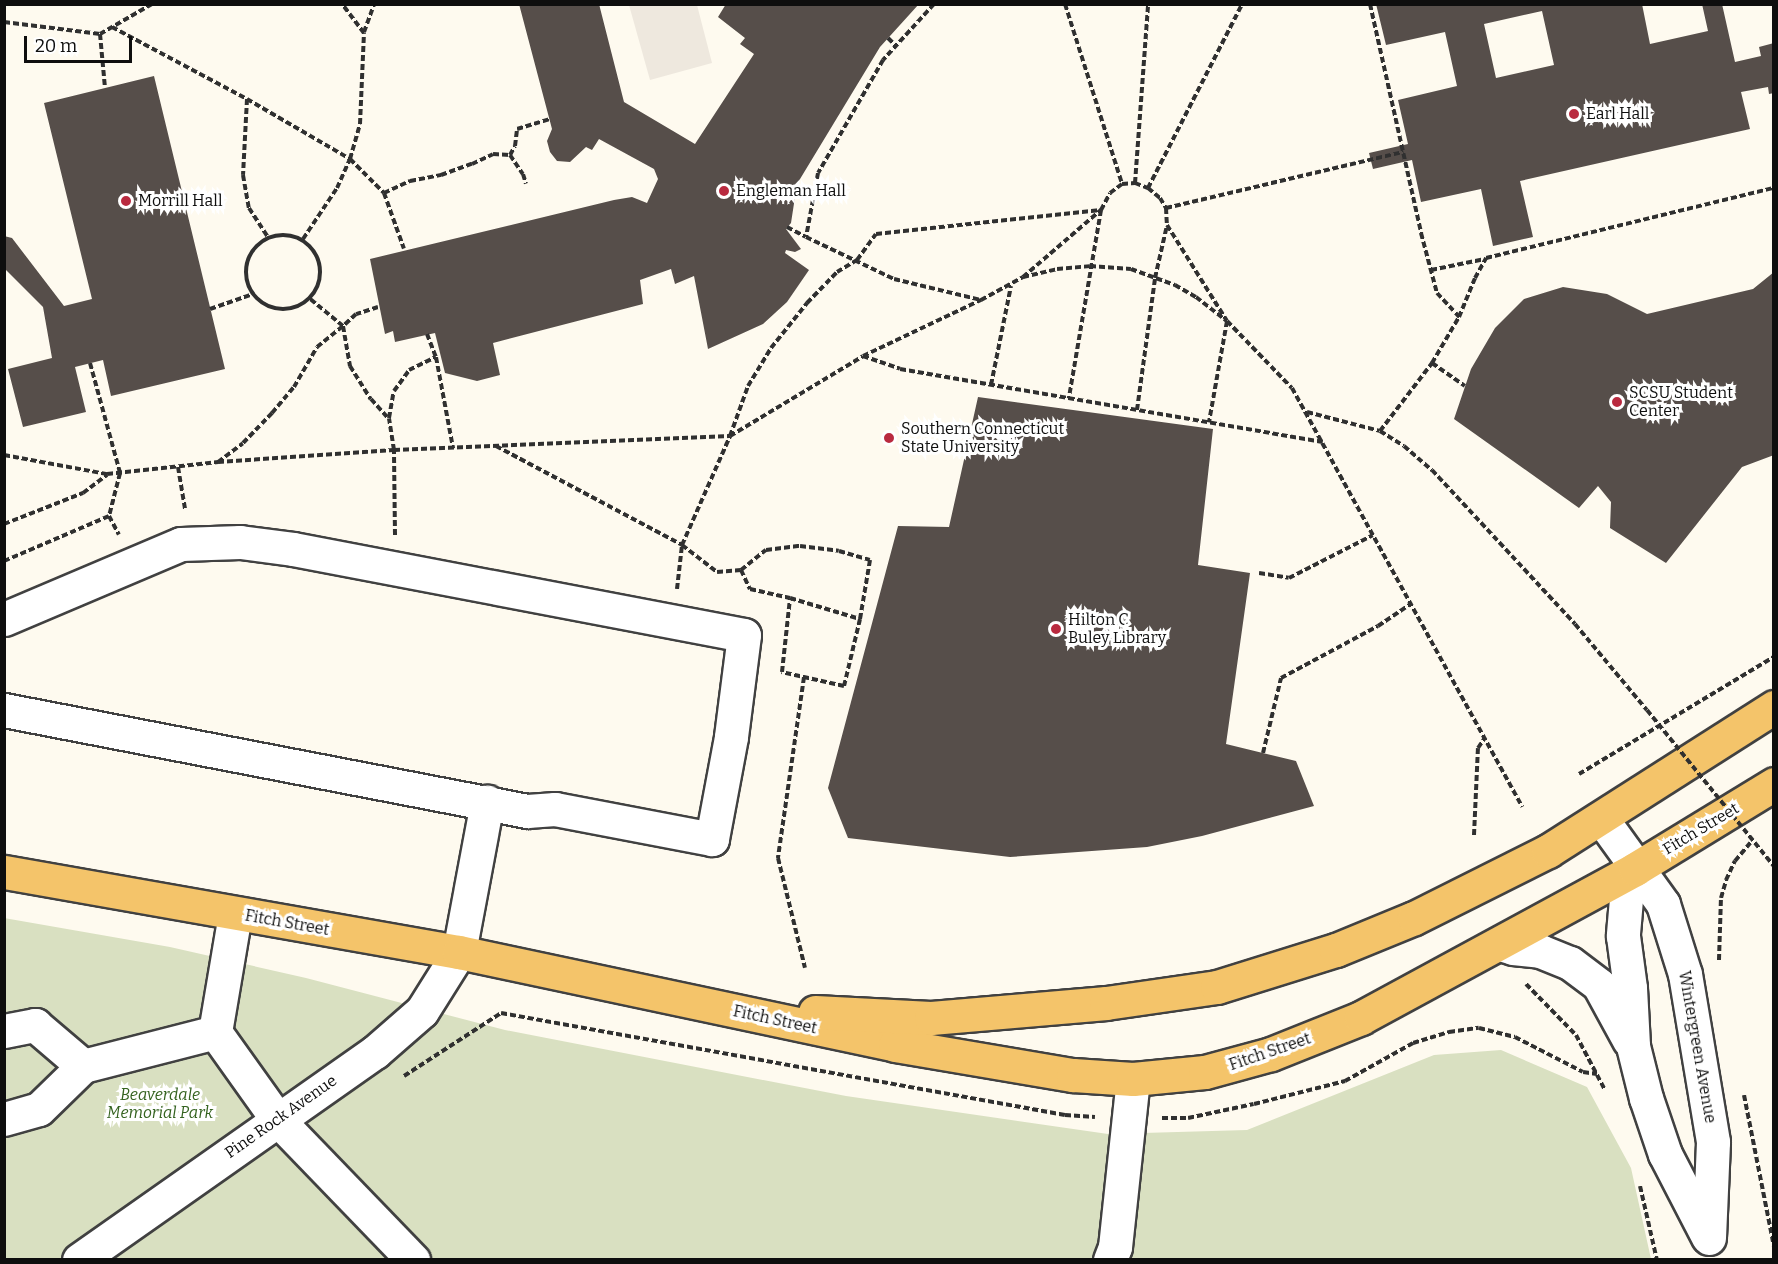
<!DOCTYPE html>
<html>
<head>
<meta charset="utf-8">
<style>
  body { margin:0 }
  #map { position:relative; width:1778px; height:1264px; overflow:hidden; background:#fefaef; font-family:Bitter,serif }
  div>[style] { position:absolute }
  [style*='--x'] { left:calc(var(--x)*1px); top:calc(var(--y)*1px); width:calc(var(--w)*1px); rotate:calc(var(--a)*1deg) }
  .cemetery>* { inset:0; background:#d9e0c1 }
  .plaza>* { inset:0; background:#eee8de }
  .building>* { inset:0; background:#564e4a }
  .path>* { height:4px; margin-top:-2px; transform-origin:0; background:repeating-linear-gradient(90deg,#303030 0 6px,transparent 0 9px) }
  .path>.ring { margin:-2px; padding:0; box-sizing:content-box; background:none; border:4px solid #303030; border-radius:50% }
  .roads { filter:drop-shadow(2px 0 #414141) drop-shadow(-2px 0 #414141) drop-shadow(0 2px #414141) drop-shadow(0 -2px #414141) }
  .minor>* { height:33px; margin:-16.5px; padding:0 16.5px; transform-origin:16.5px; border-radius:16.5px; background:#fff }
  .major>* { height:33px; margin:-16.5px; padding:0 16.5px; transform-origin:16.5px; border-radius:16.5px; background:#f4c46a }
  .path-bridge>* { height:4px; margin-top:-2px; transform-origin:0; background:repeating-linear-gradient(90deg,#303030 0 6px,transparent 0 9px) }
  .dots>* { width:16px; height:16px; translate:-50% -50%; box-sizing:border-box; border:3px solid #fff; border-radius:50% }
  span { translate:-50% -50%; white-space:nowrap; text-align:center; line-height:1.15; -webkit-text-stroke:6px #fff; paint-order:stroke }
  .poi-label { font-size:16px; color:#0e0e0e }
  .left { translate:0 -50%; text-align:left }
  .street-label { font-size:16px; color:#0e0e0e }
  .park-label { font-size:16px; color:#356320; font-style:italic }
  .frame { position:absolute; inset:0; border:6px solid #0e0e0e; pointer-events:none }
  .scale { position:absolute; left:24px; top:36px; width:108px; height:27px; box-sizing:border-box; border:3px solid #0e0e0e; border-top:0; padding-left:8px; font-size:18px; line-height:21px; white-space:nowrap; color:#0e0e0e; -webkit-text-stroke:4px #fff; paint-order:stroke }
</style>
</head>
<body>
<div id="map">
  <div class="cemetery">
    <div style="clip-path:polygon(4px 918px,170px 947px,306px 978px,505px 1030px,846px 1096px,1108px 1134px,1247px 1130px,1434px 1055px,1501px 1050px,1587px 1087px,1631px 1168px,1651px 1259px,5px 1259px)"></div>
  </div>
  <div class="plaza">
    <div style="clip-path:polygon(629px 5px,697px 5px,712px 63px,650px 80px)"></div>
  </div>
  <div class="building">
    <div style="clip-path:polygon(519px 4px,599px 4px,624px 102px,695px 144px,754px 54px,740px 44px,745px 38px,718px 17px,726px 4px,919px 4px,880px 47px,797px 184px,791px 223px,786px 229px,801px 249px,795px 252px,786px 250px,785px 253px,809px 270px,787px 302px,763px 324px,708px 349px,694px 276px,675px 284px,671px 269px,640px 280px,643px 304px,493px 343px,500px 375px,477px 381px,445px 373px,435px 333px,395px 342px,393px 331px,385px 334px,370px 259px,614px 200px,632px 197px,647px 203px,658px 179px,654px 169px,599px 139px,592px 150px,586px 147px,570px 162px,557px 161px,550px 152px,547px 141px,552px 129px)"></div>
    <div style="clip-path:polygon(evenodd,1376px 4px,1642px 4px,1650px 44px,1708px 31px,1702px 4px,1722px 4px,1735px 62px,1761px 56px,1759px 47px,1774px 43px,1774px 93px,1769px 94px,1768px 87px,1741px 92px,1750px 129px,1520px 181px,1533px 237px,1493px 246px,1481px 189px,1421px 202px,1412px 160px,1373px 169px,1369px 153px,1408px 144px,1398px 100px,1457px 86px,1445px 32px,1386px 45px,1376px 4px,1542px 11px,1554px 65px,1496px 78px,1484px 24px,1542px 11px)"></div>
    <div style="clip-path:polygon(154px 76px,225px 369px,111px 396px,103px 360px,75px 367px,86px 412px,23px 427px,8px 369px,52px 358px,43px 307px,4px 268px,4px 236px,12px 238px,64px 306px,92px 299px,44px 103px)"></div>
    <div style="clip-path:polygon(1774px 272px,1774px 455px,1742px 467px,1666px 563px,1610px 528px,1611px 502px,1598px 486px,1579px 508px,1454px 419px,1471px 369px,1495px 328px,1524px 299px,1563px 287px,1607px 294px,1647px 314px,1753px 289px)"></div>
    <div style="clip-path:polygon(978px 397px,1213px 429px,1198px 565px,1250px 573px,1226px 744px,1296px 761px,1314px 806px,1202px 836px,1147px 847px,1010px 857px,848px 838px,828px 788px,898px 526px,949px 527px)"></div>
  </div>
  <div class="path">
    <div style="--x:934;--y:4;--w:76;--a:132.3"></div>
    <div style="--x:883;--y:60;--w:130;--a:119.9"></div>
    <div style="--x:818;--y:173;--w:65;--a:100.6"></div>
    <div style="--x:806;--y:237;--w:98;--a:25.5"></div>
    <div style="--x:894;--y:279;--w:89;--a:13.6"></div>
    <div style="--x:1065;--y:4;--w:189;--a:72.4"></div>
    <div style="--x:1370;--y:4;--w:235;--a:77.4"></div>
    <div style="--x:1421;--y:233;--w:62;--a:75.1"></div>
    <div style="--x:1437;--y:293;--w:33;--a:47"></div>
    <div style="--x:4;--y:22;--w:97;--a:7.1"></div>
    <div style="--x:100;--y:34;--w:60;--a:-30"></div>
    <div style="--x:112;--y:27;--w:153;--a:28.1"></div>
    <div style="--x:247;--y:99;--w:76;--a:93"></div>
    <div style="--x:243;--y:175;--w:34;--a:80"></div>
    <div style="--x:249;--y:208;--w:35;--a:57"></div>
    <div style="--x:364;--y:32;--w:30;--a:-70"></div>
    <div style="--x:100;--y:34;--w:54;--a:84.7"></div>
    <div style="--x:888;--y:38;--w:11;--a:45"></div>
    <div style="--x:247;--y:99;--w:119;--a:30.2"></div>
    <div style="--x:350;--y:159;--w:48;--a:45"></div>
    <div style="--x:384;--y:193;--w:59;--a:70.3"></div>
    <div style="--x:510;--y:155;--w:10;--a:-61"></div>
    <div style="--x:515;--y:146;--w:17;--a:-83"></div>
    <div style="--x:517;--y:129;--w:34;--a:-17"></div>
    <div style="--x:1135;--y:183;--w:179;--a:-85.8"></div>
    <div style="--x:1148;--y:188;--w:207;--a:-62.9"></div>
    <div style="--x:384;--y:193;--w:29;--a:-25"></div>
    <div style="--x:410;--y:181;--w:32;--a:-11"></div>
    <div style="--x:441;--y:175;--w:33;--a:-20"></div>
    <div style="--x:472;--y:164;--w:23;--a:-25"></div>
    <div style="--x:493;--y:154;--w:17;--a:3"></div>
    <div style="--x:510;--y:155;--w:23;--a:56"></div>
    <div style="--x:523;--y:174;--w:10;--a:73"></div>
    <div style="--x:1166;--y:208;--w:244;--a:-13.3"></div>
    <div style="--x:787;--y:227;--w:21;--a:28"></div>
    <div class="ring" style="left:246px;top:235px;width:70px;height:70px"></div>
    <div style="--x:303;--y:239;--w:61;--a:-56.3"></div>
    <div style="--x:337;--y:188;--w:32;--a:-66"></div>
    <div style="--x:350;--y:159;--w:36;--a:-74"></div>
    <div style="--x:360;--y:124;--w:91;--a:-87.5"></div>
    <div style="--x:364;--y:33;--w:36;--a:-127"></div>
    <div style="--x:1431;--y:270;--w:55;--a:-11.5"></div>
    <div style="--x:1023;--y:277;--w:103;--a:-40.7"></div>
    <div style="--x:1101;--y:210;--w:19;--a:-62"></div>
    <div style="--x:1110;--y:193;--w:15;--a:-37"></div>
    <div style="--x:1122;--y:184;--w:13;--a:-4"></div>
    <div style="--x:1135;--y:183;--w:14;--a:21"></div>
    <div style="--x:1148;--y:188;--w:16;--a:40"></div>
    <div style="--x:1160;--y:198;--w:12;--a:59"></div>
    <div style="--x:1166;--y:208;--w:17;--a:87"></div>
    <div style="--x:1167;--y:225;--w:113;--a:58"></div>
    <div style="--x:1227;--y:321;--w:103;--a:100.1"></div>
    <div style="--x:378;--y:307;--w:23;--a:162"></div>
    <div style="--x:356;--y:314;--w:18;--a:137"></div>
    <div style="--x:343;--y:326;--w:41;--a:80.1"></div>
    <div style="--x:350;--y:366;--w:39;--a:58"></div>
    <div style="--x:371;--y:399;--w:25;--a:48"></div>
    <div style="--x:210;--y:309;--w:46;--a:-19.2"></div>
    <div style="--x:427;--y:334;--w:25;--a:69"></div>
    <div style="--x:436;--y:357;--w:93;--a:79.4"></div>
    <div style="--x:863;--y:356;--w:39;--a:19"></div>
    <div style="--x:900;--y:369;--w:429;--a:9.8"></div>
    <div style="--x:90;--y:363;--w:114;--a:74.7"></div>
    <div style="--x:120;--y:473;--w:44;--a:104.3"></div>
    <div style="--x:109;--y:516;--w:21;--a:62"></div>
    <div style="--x:1432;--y:363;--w:40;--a:34.9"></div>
    <div style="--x:991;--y:385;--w:101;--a:-78.6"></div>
    <div style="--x:1137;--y:410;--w:133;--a:-82.2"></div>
    <div style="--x:1155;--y:278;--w:54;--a:-77.2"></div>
    <div style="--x:1307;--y:412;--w:75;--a:14.6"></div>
    <div style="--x:1380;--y:431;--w:28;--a:32"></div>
    <div style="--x:1404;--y:446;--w:37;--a:41"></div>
    <div style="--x:1432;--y:470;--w:210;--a:47.1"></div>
    <div style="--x:1575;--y:624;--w:112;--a:50.1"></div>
    <div style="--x:1380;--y:431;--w:86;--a:-52.6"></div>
    <div style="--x:1432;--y:363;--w:53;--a:-59.6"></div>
    <div style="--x:1459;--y:317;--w:42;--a:-67.7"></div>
    <div style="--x:1475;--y:278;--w:23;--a:-61"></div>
    <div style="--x:1486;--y:258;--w:296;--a:-13.7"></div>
    <div style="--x:496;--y:446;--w:211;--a:28"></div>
    <div style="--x:682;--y:545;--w:119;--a:-66.2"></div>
    <div style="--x:730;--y:436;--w:53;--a:-70.2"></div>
    <div style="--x:748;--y:386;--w:44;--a:-58.8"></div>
    <div style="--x:771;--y:348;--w:58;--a:-51.3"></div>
    <div style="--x:807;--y:303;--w:43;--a:-45.9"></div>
    <div style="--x:837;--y:272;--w:23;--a:-31"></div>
    <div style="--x:857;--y:260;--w:32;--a:-54"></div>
    <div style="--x:876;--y:234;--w:226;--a:-6.1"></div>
    <div style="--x:1101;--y:210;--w:191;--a:99.7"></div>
    <div style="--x:4;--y:455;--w:105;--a:10.5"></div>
    <div style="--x:107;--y:474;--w:112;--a:-6.2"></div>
    <div style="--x:218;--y:462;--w:176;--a:-3.9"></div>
    <div style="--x:394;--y:450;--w:336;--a:-2.4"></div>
    <div style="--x:730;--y:436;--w:155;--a:-31"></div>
    <div style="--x:863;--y:356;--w:131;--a:-25.4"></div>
    <div style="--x:981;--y:300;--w:48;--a:-28.7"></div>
    <div style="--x:1023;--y:277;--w:35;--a:-13"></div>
    <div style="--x:1057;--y:269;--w:33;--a:-5"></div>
    <div style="--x:1090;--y:266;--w:41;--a:4.2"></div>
    <div style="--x:1131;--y:269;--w:47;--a:20"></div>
    <div style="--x:1175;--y:285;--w:24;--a:30"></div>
    <div style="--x:1196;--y:297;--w:39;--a:38"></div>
    <div style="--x:1227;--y:321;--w:93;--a:45.9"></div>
    <div style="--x:1292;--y:388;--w:478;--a:61.2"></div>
    <div style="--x:218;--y:462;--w:31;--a:-37"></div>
    <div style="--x:243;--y:443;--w:42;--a:-46"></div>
    <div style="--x:272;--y:413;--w:34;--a:-50"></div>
    <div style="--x:294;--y:387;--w:46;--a:-60.1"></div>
    <div style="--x:317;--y:347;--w:33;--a:-39"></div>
    <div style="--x:343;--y:326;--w:44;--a:-140.5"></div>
    <div style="--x:178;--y:467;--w:43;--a:80.5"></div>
    <div style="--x:4;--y:524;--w:85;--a:-21.4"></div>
    <div style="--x:83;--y:493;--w:30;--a:-37"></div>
    <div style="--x:395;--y:535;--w:85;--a:-90.7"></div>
    <div style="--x:394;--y:450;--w:32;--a:-99"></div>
    <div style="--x:389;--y:418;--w:27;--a:-80"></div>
    <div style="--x:394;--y:391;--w:26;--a:-54"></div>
    <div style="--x:409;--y:370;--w:30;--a:-26"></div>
    <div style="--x:682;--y:545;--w:44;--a:37.6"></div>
    <div style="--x:717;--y:572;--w:24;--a:-5"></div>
    <div style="--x:741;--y:570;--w:32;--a:-39"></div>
    <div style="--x:766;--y:550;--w:34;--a:-7"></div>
    <div style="--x:800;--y:546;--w:39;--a:7"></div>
    <div style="--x:839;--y:551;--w:32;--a:16"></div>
    <div style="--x:870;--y:560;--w:60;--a:99.6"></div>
    <div style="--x:4;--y:561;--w:114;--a:-23.2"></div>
    <div style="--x:741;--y:570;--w:21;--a:65"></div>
    <div style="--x:750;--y:589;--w:41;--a:12.7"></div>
    <div style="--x:790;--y:598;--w:73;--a:16.7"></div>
    <div style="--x:860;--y:619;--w:69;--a:103.4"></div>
    <div style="--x:844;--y:686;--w:64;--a:-167.3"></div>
    <div style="--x:782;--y:672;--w:74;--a:-83.8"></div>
    <div style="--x:1259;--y:573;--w:30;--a:9"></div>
    <div style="--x:1289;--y:578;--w:94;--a:-27.1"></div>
    <div style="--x:677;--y:589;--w:44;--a:-83.5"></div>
    <div style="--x:804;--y:677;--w:183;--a:98.2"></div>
    <div style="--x:778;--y:858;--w:113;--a:76.2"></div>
    <div style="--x:1263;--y:753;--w:77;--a:-76.5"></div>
    <div style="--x:1281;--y:678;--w:110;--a:-28.2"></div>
    <div style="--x:1378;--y:626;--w:40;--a:-34"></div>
    <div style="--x:1579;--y:774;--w:227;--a:-31"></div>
    <div style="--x:1474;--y:835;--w:87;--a:-87.4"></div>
    <div style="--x:1478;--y:748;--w:11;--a:-56"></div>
    <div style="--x:1719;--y:960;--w:62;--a:-88.2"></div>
    <div style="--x:1721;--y:898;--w:19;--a:-74"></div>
    <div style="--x:1726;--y:880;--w:21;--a:-65"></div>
    <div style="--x:1735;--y:861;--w:25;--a:-50"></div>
    <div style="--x:1526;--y:984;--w:71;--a:45.6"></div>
    <div style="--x:1576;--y:1035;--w:62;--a:62.2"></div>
    <div style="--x:404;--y:1076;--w:116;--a:-33"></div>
    <div style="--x:501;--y:1013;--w:573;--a:10.25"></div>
    <div style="--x:1065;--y:1115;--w:30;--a:4"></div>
    <div style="--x:1744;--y:1095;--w:155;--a:78.8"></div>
    <div style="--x:1162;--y:1118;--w:26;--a:0"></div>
    <div style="--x:1188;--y:1118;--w:67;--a:-12"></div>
    <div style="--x:1254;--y:1104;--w:94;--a:-14.2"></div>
    <div style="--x:1345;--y:1081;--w:78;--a:-29.2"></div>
    <div style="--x:1413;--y:1043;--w:38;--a:-17"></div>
    <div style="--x:1449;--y:1032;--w:30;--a:-8"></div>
    <div style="--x:1479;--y:1028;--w:37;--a:14"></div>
    <div style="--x:1515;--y:1037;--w:76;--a:27.2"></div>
    <div style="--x:1583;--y:1072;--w:14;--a:8"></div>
    <div style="--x:1640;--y:1186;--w:76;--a:77.1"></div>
  </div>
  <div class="roads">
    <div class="minor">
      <div style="--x:4;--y:619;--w:192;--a:-23"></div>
      <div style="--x:181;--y:544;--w:59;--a:-1.9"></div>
      <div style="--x:240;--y:542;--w:53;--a:7.5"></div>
      <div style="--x:293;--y:549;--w:459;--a:10.8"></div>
      <div style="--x:744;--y:635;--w:103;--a:97.3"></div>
      <div style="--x:731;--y:737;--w:104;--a:100.6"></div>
      <div style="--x:712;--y:839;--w:160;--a:-169.2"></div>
      <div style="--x:555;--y:809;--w:28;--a:176"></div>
      <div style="--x:527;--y:811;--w:533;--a:-169.07"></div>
      <div style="--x:1601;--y:818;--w:106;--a:54.2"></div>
      <div style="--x:1663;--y:904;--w:73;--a:72.6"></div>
      <div style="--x:1685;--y:974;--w:170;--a:80.5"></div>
      <div style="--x:1713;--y:1142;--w:96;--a:92.4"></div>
      <div style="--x:1635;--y:869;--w:31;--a:107"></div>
      <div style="--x:1626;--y:899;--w:37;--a:95"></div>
      <div style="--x:1623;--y:936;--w:52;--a:82.3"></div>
      <div style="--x:1630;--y:988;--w:58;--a:87"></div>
      <div style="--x:1633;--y:1046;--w:54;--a:76"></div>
      <div style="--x:1646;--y:1098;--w:59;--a:71.3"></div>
      <div style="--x:1665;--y:1154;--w:93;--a:62.6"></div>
      <div style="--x:235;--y:914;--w:120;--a:99.6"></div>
      <div style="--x:215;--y:1032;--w:107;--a:54.5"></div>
      <div style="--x:277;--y:1119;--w:196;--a:46"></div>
      <div style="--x:1500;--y:944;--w:14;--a:17"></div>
      <div style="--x:1513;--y:948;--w:27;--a:6"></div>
      <div style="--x:1540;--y:951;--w:32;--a:22"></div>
      <div style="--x:1570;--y:963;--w:36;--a:37"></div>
      <div style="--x:1599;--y:985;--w:63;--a:61.4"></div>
      <div style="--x:4;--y:1031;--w:32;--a:-11"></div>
      <div style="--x:35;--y:1025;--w:63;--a:40.5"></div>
      <div style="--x:4;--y:1119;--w:36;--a:-16"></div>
      <div style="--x:39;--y:1109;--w:62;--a:-44.3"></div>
      <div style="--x:83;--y:1066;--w:136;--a:-14.4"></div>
      <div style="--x:79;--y:1260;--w:362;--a:-35.1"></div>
      <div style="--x:375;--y:1052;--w:62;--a:-41.1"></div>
      <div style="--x:422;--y:1011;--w:70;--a:-57.9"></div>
      <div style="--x:459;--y:952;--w:153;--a:-79.4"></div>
      <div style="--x:1110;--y:1260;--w:14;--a:-69"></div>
      <div style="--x:1115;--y:1247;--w:169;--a:-83.9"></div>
    </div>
    <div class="major">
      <div style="--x:4;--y:872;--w:462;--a:10"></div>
      <div style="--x:459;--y:952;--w:446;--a:12"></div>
      <div style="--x:895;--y:1045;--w:181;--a:9.6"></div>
      <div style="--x:1073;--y:1075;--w:60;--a:3.8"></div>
      <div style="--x:1133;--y:1079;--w:72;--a:-5.6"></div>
      <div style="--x:1205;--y:1072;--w:68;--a:-15.3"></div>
      <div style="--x:1271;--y:1054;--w:97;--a:-21.8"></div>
      <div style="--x:1361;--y:1018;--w:312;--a:-28.5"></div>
      <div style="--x:1635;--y:869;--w:163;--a:-31.4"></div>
      <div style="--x:815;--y:1012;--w:116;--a:3"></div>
      <div style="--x:931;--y:1018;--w:176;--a:-4.9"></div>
      <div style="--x:1106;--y:1003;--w:112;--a:-8.2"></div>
      <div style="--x:1217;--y:987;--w:125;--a:-17.3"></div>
      <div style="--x:1336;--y:950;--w:84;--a:-22.3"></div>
      <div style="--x:1414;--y:918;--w:150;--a:-26.6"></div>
      <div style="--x:1548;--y:851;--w:268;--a:-32.5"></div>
    </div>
  </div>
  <div class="path-bridge">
    <div style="--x:1647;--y:710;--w:201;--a:50.9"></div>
  </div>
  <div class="dots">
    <div style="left:1574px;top:114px;background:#b92a3f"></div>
    <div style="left:724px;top:191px;background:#b92a3f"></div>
    <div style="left:126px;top:201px;background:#b92a3f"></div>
    <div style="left:1617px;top:402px;background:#b92a3f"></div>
    <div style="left:889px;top:438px;background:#b92a3f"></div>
    <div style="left:1056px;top:629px;background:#b92a3f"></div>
  </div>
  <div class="poi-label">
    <span class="left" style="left:1586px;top:114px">Earl Hall</span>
    <span class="left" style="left:736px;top:191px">Engleman Hall</span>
    <span class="left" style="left:138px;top:201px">Morrill Hall</span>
    <span class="left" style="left:1629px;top:402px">SCSU Student<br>Center</span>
    <span class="left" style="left:901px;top:438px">Southern Connecticut<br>State University</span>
    <span class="left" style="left:1068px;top:629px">Hilton C<br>Buley Library</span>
  </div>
  <div class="street-label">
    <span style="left:1701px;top:829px;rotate:-31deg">Fitch Street</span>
    <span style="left:287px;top:923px;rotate:10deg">Fitch Street</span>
    <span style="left:775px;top:1020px;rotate:12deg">Fitch Street</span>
    <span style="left:1697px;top:1047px;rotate:80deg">Wintergreen Avenue</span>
    <span style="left:1270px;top:1052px;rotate:-19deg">Fitch Street</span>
    <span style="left:281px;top:1117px;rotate:-35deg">Pine Rock Avenue</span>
  </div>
  <div class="park-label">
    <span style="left:160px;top:1104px">Beaverdale<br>Memorial Park</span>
  </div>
  <div class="frame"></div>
  <div class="scale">20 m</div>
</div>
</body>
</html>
